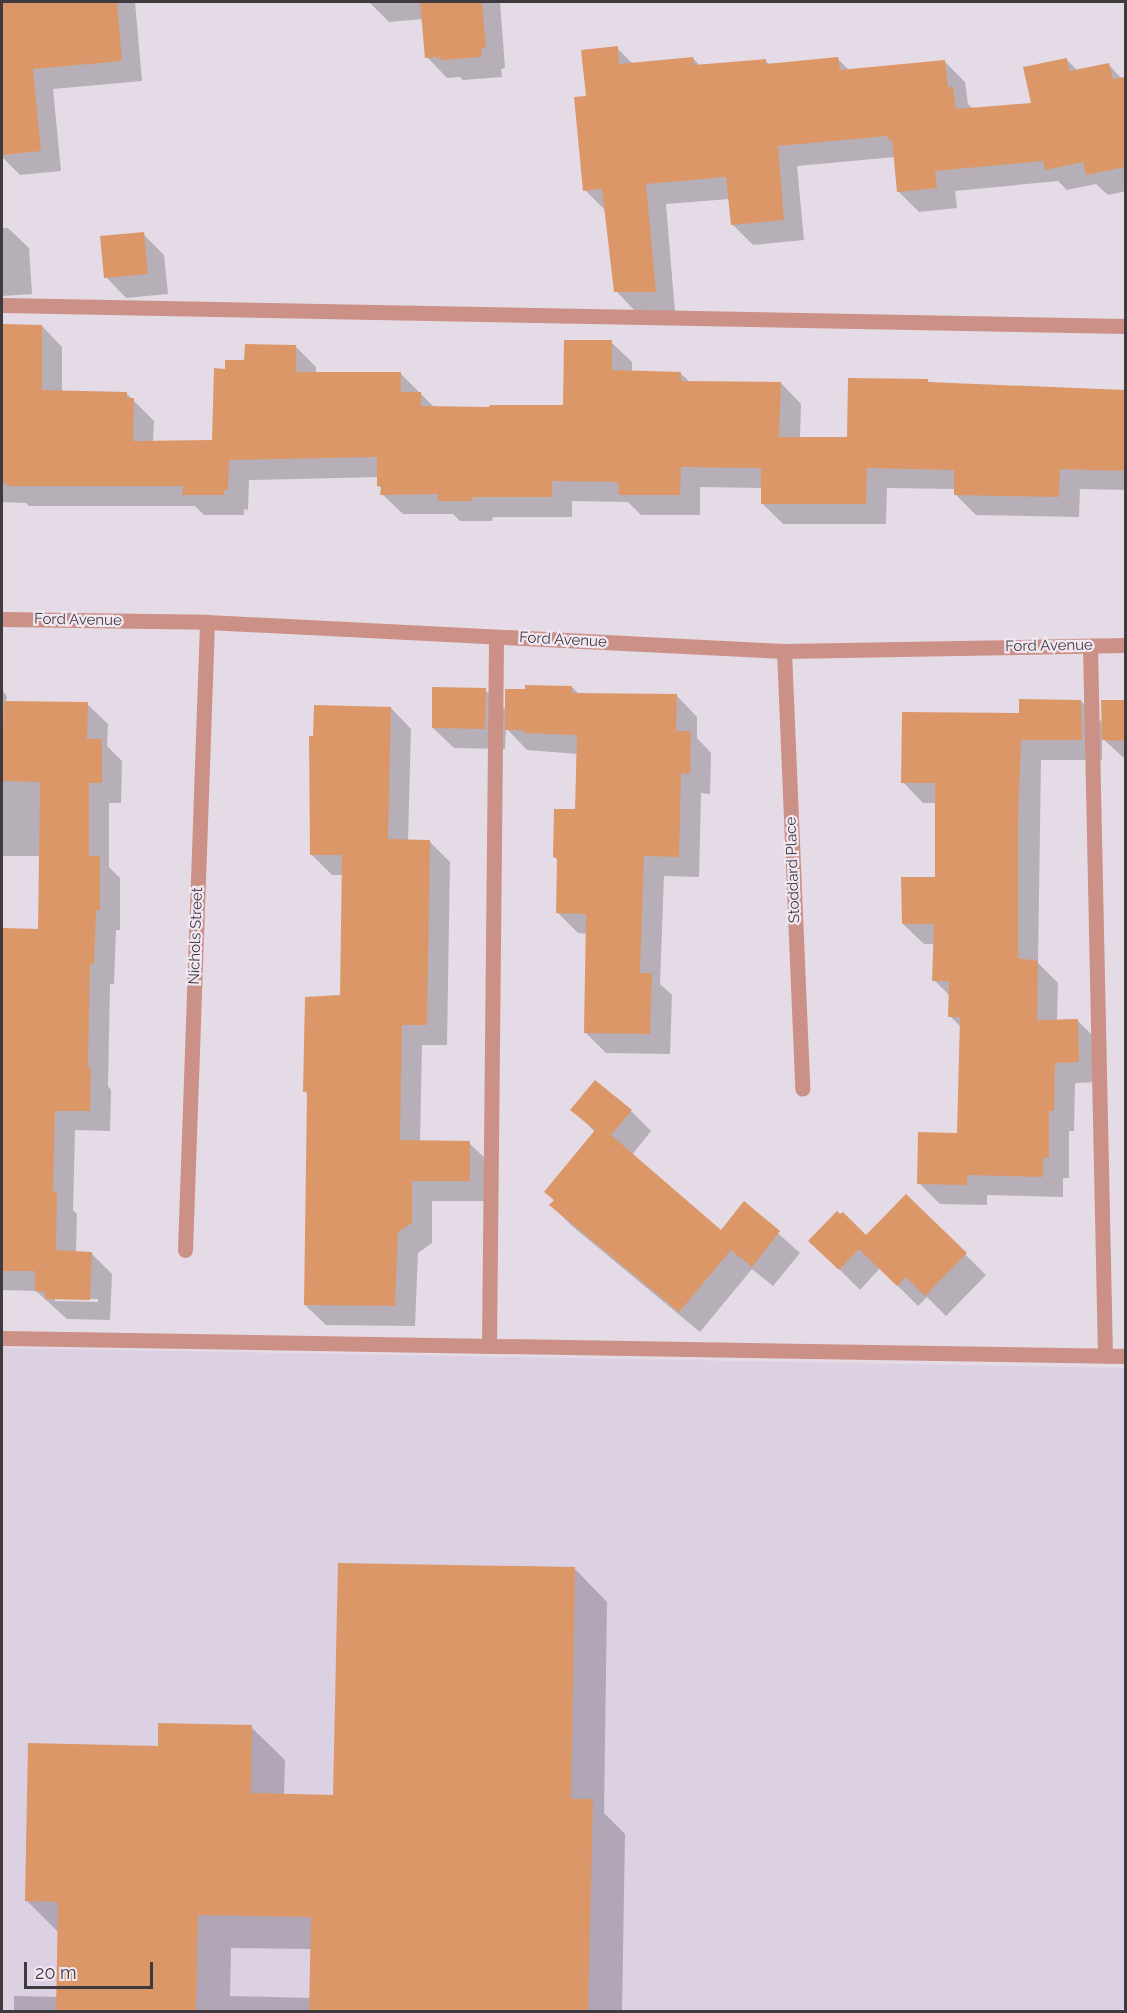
<!DOCTYPE html>
<html>
<head>
<meta charset="utf-8">
<style>
  body { margin:0 }
  #map { position:relative; width:1127px; height:2013px; overflow:hidden; background:#e5dbe6; font-family:Raleway,sans-serif }
  div>[style] { position:absolute }
  [style*='--x'] { left:calc(var(--x)*1px); top:calc(var(--y)*1px); width:calc(var(--w)*1px); rotate:calc(var(--a)*1deg) }
  .education>* { inset:0; background:#dcd0e3 }
  .shadow>* { inset:0; background:#0003 }
  .building>* { inset:0; background:#dc9768 }
  .minor>* { height:15px; margin:-7.5px; padding:0 7.5px; transform-origin:7.5px; border-radius:7.5px; background:#cc9186 }
  span { translate:-50% -50%; white-space:nowrap; text-align:center; line-height:1.15; -webkit-text-stroke:4.5px #f2e8f3; paint-order:stroke }
  .street-label { font-size:15px; color:#3e3a3e }
  .frame { position:absolute; inset:0; border:3px solid #3e3a3e; pointer-events:none }
  .scale { position:absolute; left:24px; top:1962px; width:129px; height:27px; box-sizing:border-box; border:3px solid #3e3a3e; border-top:0; padding-left:8px; font-size:18px; line-height:21px; white-space:nowrap; color:#3e3a3e; -webkit-text-stroke:4px #f2e8f3; paint-order:stroke }
</style>
</head>
<body>
<div id="map">
  <div class="education">
    <div style="clip-path:polygon(2px 1348px,1125px 1368px,1125px 2011px,2px 2012px)"></div>
  </div>
  <div class="shadow">
    <div style="clip-path:polygon(2px 2px,135px 2px,142px 81px,53px 89px,61px 171px,20px 175px,2px 157px)"></div>
    <div style="clip-path:polygon(369px 2px,500px 2px,505px 68px,501px 69px,502px 77px,463px 80px,460px 77px,447px 78px,427px 57px,423px 19px,389px 22px)"></div>
    <div style="clip-path:polygon(617px 48px,633px 64px,693px 58px,700px 66px,765px 60px,770px 65px,838px 59px,849px 70px,945px 62px,965px 82px,968px 104px,973px 109px,1032px 104px,1066px 59px,1078px 71px,1109px 65px,1122px 79px,1126px 78px,1126px 191px,1108px 195px,1096px 184px,1067px 190px,1058px 181px,955px 191px,957px 208px,919px 212px,898px 191px,895px 157px,797px 166px,804px 240px,753px 245px,732px 224px,730px 199px,666px 204px,675px 312px,636px 312px,616px 291px,606px 211px,585px 190px,588px 97px)"></div>
    <div style="clip-path:polygon(2px 228px,8px 228px,29px 248px,32px 294px,2px 296px)"></div>
    <div style="clip-path:polygon(143px 234px,164px 255px,168px 294px,126px 298px,106px 277px)"></div>
    <div style="clip-path:polygon(2px 326px,42px 326px,62px 347px,62px 392px,127px 394px,154px 421px,153px 442px,214px 442px,227px 370px,246px 361px,296px 347px,316px 367px,316px 373px,400px 373px,435px 408px,565px 407px,611px 342px,632px 362px,632px 372px,680px 373px,690px 382px,781px 383px,801px 404px,800px 438px,849px 439px,927px 380px,930px 383px,1126px 392px,1126px 490px,1080px 489px,1079px 517px,976px 515px,955px 494px,955px 489px,887px 488px,886px 524px,783px 524px,762px 503px,762px 488px,700px 487px,700px 515px,641px 515px,628px 502px,572px 501px,572px 517px,493px 517px,492px 521px,460px 521px,453px 514px,403px 514px,382px 494px,379px 477px,249px 480px,248px 510px,244px 509px,244px 515px,204px 515px,195px 506px,29px 506px,26px 503px,2px 502px)"></div>
    <div style="clip-path:polygon(572px 687px,579px 694px,677px 696px,697px 717px,697px 738px,711px 753px,710px 794px,701px 793px,699px 877px,664px 876px,660px 984px,672px 995px,670px 1054px,606px 1053px,586px 1033px,588px 934px,578px 933px,558px 913px,559px 861px,554px 857px,576px 811px,578px 754px,527px 750px,506px 728px,505px 749px,454px 748px,433px 728px,485px 690px,507px 711px)"></div>
    <div style="clip-path:polygon(evenodd,2px 690px,7px 696px,6px 703px,87px 704px,108px 724px,107px 746px,122px 761px,121px 803px,109px 803px,109px 867px,120px 878px,120px 930px,116px 930px,114px 984px,110px 984px,108px 1086px,111px 1090px,110px 1131px,75px 1130px,73px 1210px,77px 1214px,76px 1253px,91px 1253px,112px 1274px,110px 1320px,67px 1319px,36px 1291px,2px 1290px,2px 929px,40px 930px,40px 856px,2px 856px,2px 690px,55px 1298px,98px 1299px,98px 1302px,55px 1301px,55px 1298px)"></div>
    <div style="clip-path:polygon(1081px 701px,1103px 723px,1102px 701px,1126px 701px,1126px 760px,1102px 738px,1102px 760px,1041px 760px,1038px 963px,1058px 983px,1057px 1021px,1077px 1020px,1098px 1041px,1099px 1082px,1075px 1083px,1074px 1131px,1069px 1131px,1069px 1178px,1063px 1178px,1063px 1197px,987px 1195px,987px 1205px,940px 1204px,919px 1183px,958px 1134px,961px 1027px,950px 1016px,950px 996px,934px 980px,935px 944px,924px 944px,903px 924px,936px 878px,936px 803px,923px 803px,903px 782px,1021px 715px)"></div>
    <div style="clip-path:polygon(391px 708px,411px 729px,408px 841px,430px 842px,450px 862px,447px 1045px,422px 1045px,420px 1142px,469px 1143px,490px 1163px,490px 1201px,432px 1201px,432px 1243px,418px 1253px,415px 1326px,326px 1325px,305px 1305px,308px 1095px,305px 1091px,342px 997px,343px 875px,332px 875px,311px 854px)"></div>
    <div style="clip-path:polygon(572px 1109px,631px 1111px,651px 1131px,632px 1155px,721px 1232px,744px 1203px,800px 1253px,773px 1286px,752px 1269px,700px 1332px,572px 1226px,551px 1205px,555px 1201px,546px 1192px,595px 1132px)"></div>
    <div style="clip-path:polygon(906px 1196px,986px 1275px,946px 1316px,927px 1297px,918px 1306px,880px 1268px,860px 1290px,811px 1241px,866px 1237px)"></div>
    <div style="clip-path:polygon(evenodd,574px 1568px,607px 1602px,604px 1813px,625px 1834px,622px 2012px,14px 2012px,14px 1996px,58px 1997px,59px 1933px,27px 1901px,159px 1748px,251px 1727px,285px 1760px,284px 1796px,335px 1796px,574px 1568px,231px 1948px,312px 1949px,311px 1998px,230px 1996px,231px 1948px)"></div>
  </div>
  <div class="building">
    <div style="clip-path:polygon(2px 2px,117px 2px,122px 61px,33px 69px,41px 151px,2px 155px)"></div>
    <div style="clip-path:polygon(420px 2px,482px 2px,486px 48px,481px 48px,482px 57px,441px 60px,440px 57px,425px 58px)"></div>
    <div style="clip-path:polygon(618px 46px,619px 64px,693px 57px,694px 65px,766px 59px,766px 64px,838px 57px,840px 70px,945px 60px,948px 87px,953px 87px,956px 109px,1031px 103px,1023px 67px,1067px 58px,1069px 71px,1109px 63px,1113px 79px,1125px 77px,1125px 167px,1086px 175px,1083px 162px,1045px 170px,1043px 161px,935px 171px,937px 188px,897px 192px,892px 140px,888px 140px,888px 136px,778px 146px,784px 220px,731px 225px,726px 177px,646px 184px,656px 292px,614px 292px,602px 189px,583px 191px,574px 97px,586px 96px,581px 50px)"></div>
    <div style="clip-path:polygon(144px 232px,148px 274px,104px 278px,100px 236px)"></div>
    <div style="clip-path:polygon(2px 324px,42px 325px,42px 390px,127px 392px,127px 398px,134px 398px,133px 441px,212px 440px,214px 368px,225px 369px,225px 360px,244px 360px,245px 344px,296px 345px,296px 372px,401px 372px,401px 392px,421px 392px,421px 406px,489px 407px,490px 405px,563px 405px,564px 340px,612px 340px,612px 370px,681px 372px,681px 381px,781px 382px,779px 437px,847px 437px,848px 378px,928px 379px,928px 382px,1125px 390px,1125px 471px,1060px 469px,1059px 497px,954px 495px,954px 470px,867px 468px,866px 504px,761px 504px,761px 468px,681px 467px,680px 495px,619px 495px,618px 482px,552px 481px,552px 497px,472px 497px,472px 501px,438px 501px,438px 494px,380px 495px,381px 487px,377px 486px,377px 457px,229px 460px,228px 490px,224px 490px,224px 495px,182px 495px,183px 486px,7px 486px,7px 483px,2px 483px)"></div>
    <div style="clip-path:polygon(525px 685px,572px 686px,572px 693px,677px 694px,676px 731px,691px 731px,690px 774px,681px 773px,679px 857px,644px 856px,640px 973px,652px 973px,650px 1034px,584px 1033px,586px 914px,556px 913px,557px 858px,553px 857px,554px 809px,575px 809px,577px 735px,524px 733px,524px 730px,505px 730px,505px 689px,525px 689px)"></div>
    <div style="clip-path:polygon(432px 687px,486px 688px,485px 729px,432px 728px)"></div>
    <div style="clip-path:polygon(1019px 699px,1081px 700px,1082px 740px,1021px 740px,1018px 819px,1018px 958px,1038px 961px,1037px 1020px,1078px 1019px,1079px 1062px,1055px 1063px,1054px 1111px,1049px 1111px,1049px 1158px,1043px 1158px,1043px 1177px,967px 1175px,967px 1185px,917px 1184px,918px 1132px,957px 1133px,960px 1017px,948px 1017px,949px 981px,932px 981px,934px 924px,902px 924px,901px 877px,935px 877px,935px 783px,901px 783px,902px 712px,1019px 713px)"></div>
    <div style="clip-path:polygon(1101px 700px,1125px 700px,1125px 741px,1102px 740px)"></div>
    <div style="clip-path:polygon(4px 701px,88px 702px,87px 739px,102px 739px,102px 783px,89px 783px,89px 856px,100px 856px,100px 911px,96px 910px,94px 964px,90px 964px,88px 1068px,91px 1068px,90px 1111px,55px 1111px,53px 1192px,57px 1192px,56px 1250px,92px 1252px,90px 1300px,45px 1299px,45px 1292px,35px 1291px,35px 1271px,2px 1271px,2px 928px,38px 929px,40px 782px,2px 781px)"></div>
    <div style="clip-path:polygon(314px 705px,391px 707px,388px 839px,430px 840px,427px 1025px,402px 1025px,400px 1140px,470px 1141px,470px 1181px,412px 1181px,412px 1223px,398px 1232px,395px 1306px,304px 1305px,307px 1092px,303px 1092px,305px 997px,340px 995px,342px 855px,310px 855px,309px 736px,313px 736px)"></div>
    <div style="clip-path:polygon(595px 1080px,632px 1110px,611px 1135px,721px 1230px,744px 1201px,780px 1231px,752px 1267px,731px 1250px,679px 1312px,549px 1205px,554px 1200px,544px 1192px,595px 1130px,570px 1110px)"></div>
    <div style="clip-path:polygon(906px 1194px,967px 1253px,925px 1296px,906px 1277px,897px 1286px,859px 1249px,839px 1270px,808px 1241px,837px 1211px,840px 1214px,843px 1212px,866px 1235px)"></div>
    <div style="clip-path:polygon(338px 1563px,575px 1567px,571px 1799px,593px 1799px,588px 2012px,309px 2012px,311px 1917px,198px 1915px,196px 2012px,56px 2012px,58px 1902px,25px 1901px,28px 1743px,158px 1746px,158px 1723px,252px 1725px,251px 1793px,333px 1795px)"></div>
  </div>
  <div class="minor">
    <div style="--x:2;--y:305;--w:1124;--a:1.07"></div>
    <div style="--x:2;--y:619;--w:205;--a:0.8"></div>
    <div style="--x:207;--y:622;--w:578;--a:2.88"></div>
    <div style="--x:784;--y:651;--w:342;--a:-1"></div>
    <div style="--x:1090;--y:646;--w:710;--a:88.79"></div>
    <div style="--x:784;--y:651;--w:438;--a:87.6"></div>
    <div style="--x:185;--y:1250;--w:628;--a:-87.99"></div>
    <div style="--x:2;--y:1338;--w:1124;--a:0.92"></div>
    <div style="--x:489;--y:1346;--w:709;--a:-89.43"></div>
  </div>
  <div class="street-label">
    <span style="left:78px;top:620px;rotate:1deg">Ford Avenue</span>
    <span style="left:563px;top:640px;rotate:3deg">Ford Avenue</span>
    <span style="left:1049px;top:646px;rotate:-1deg">Ford Avenue</span>
    <span style="left:793px;top:870px;rotate:-92deg">Stoddard Place</span>
    <span style="left:196px;top:936px;rotate:-88deg">Nichols Street</span>
  </div>
  <div class="frame"></div>
  <div class="scale">20 m</div>
</div>
</body>
</html>
